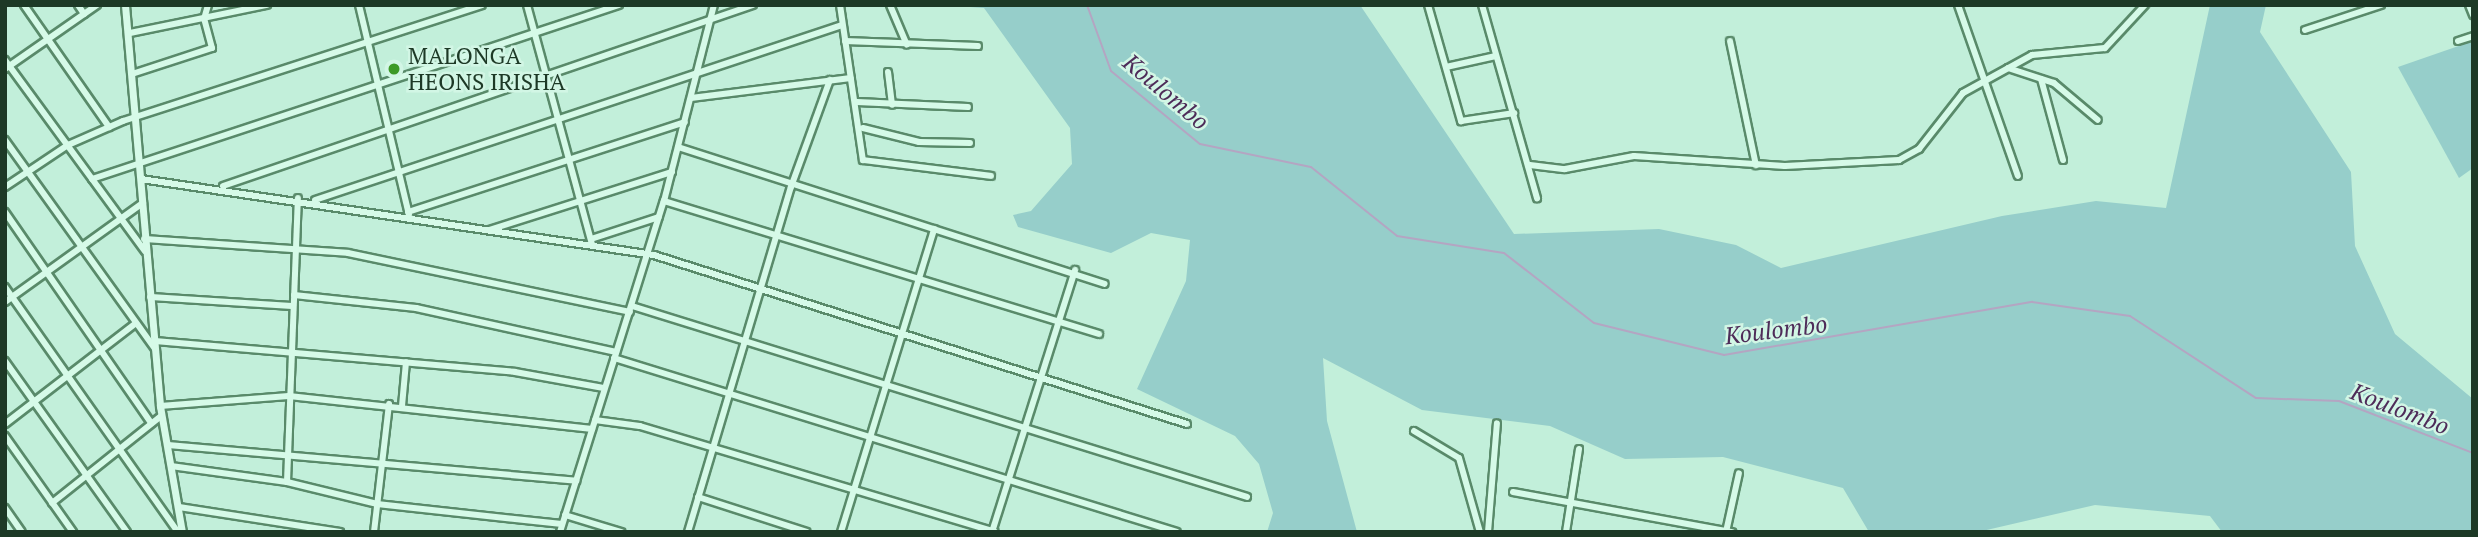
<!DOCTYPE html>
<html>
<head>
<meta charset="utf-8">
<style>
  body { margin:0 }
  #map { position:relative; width:2478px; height:537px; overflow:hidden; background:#c2efda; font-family:"PT Serif",serif }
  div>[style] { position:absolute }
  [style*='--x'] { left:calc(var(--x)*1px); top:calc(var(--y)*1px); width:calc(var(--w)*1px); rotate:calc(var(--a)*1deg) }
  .green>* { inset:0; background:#96ceca }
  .stream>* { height:2px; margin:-1px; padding:0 1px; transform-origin:1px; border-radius:1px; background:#b4a5c2 }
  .roads { filter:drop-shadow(2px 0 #598a6a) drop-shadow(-2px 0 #598a6a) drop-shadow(0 2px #598a6a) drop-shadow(0 -2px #598a6a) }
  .minor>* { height:6px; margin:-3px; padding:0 3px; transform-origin:3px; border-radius:3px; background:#d6fae8 }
  .tertiary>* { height:7px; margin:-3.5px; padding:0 3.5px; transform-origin:3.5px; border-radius:3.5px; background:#d6fae8 }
  .dots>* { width:19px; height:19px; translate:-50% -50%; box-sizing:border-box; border:4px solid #d2f6e5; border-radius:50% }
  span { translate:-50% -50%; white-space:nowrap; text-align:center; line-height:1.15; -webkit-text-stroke:5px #d2f6e5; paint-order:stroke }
  .poi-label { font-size:23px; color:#1d3926 }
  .left { translate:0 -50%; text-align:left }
  .water-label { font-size:24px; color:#4e2c59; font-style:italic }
  .frame { position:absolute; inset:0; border:7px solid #1d3926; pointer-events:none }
</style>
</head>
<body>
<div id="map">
  <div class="green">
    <div style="clip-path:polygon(942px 5px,1360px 5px,1514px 234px,1659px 229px,1736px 245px,1781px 268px,2002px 216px,2096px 201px,2166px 208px,2210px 5px,2266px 5px,2260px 32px,2351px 172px,2355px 246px,2395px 334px,2473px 399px,2473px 532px,2222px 532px,2210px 516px,2095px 505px,1978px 532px,1869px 532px,1843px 488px,1723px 457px,1625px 459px,1550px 426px,1422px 410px,1323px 358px,1327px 421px,1357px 532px,1267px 532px,1273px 513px,1259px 464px,1235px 436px,1137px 389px,1186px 281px,1190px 240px,1151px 233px,1111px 253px,1018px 227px,1013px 215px,1031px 211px,1072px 164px,1070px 128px,984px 8px)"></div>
    <div style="clip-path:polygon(2473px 41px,2473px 168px,2459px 178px,2398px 67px)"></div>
  </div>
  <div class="stream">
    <div style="--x:1087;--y:5;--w:70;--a:70"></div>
    <div style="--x:1111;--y:71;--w:115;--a:39.4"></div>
    <div style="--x:1200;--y:144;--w:113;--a:11.7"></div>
    <div style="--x:1311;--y:167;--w:110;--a:38.7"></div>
    <div style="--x:1397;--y:236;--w:108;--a:9"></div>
    <div style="--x:1504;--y:253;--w:114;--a:37.9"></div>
    <div style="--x:1594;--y:323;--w:134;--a:13.8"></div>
    <div style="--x:1724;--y:355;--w:313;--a:-9.8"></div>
    <div style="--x:2032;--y:302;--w:99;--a:8.1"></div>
    <div style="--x:2130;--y:316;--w:150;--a:33.1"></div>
    <div style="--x:2256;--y:398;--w:83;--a:2.1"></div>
    <div style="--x:2339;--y:401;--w:144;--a:21.2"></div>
  </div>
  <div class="roads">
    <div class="minor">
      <div style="--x:24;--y:5;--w:149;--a:55.1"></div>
      <div style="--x:78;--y:5;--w:11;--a:56"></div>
      <div style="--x:359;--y:5;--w:216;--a:76.6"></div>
      <div style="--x:527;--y:5;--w:248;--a:74.8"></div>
      <div style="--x:840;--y:5;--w:157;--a:81.6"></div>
      <div style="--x:863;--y:160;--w:129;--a:7.1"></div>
      <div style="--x:890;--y:5;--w:43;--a:67"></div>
      <div style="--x:1428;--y:5;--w:121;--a:74.1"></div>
      <div style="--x:1461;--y:121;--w:54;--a:-8.6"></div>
      <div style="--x:1482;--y:5;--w:201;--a:74.1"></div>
      <div style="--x:1958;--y:5;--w:181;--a:70.7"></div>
      <div style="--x:2469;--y:5;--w:11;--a:68"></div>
      <div style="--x:2305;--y:30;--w:80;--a:-18.2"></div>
      <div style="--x:130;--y:33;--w:140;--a:-11.6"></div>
      <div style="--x:845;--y:41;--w:133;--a:2.2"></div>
      <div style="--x:1730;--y:41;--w:127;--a:78.2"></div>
      <div style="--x:2458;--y:41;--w:16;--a:-18"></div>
      <div style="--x:5;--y:60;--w:237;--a:53.8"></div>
      <div style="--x:1446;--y:67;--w:51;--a:-12.4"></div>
      <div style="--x:2008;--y:68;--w:48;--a:18.1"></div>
      <div style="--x:2054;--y:83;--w:57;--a:40.1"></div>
      <div style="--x:5;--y:69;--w:112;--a:-34.8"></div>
      <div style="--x:888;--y:72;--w:33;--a:83"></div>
      <div style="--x:135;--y:73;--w:81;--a:-18"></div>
      <div style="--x:212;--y:48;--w:30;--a:-105"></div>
      <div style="--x:204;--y:19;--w:15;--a:-74"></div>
      <div style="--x:2041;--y:79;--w:84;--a:74.8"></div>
      <div style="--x:691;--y:98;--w:161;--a:-7.1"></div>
      <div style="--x:857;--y:102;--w:111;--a:2.6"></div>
      <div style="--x:863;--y:128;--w:58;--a:14"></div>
      <div style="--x:919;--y:142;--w:51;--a:1.1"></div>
      <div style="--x:5;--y:140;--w:257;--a:54.3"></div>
      <div style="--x:678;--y:147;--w:448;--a:17.8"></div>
      <div style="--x:1530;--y:165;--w:35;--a:7"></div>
      <div style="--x:1565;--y:169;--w:70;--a:-10.7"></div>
      <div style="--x:1634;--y:156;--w:151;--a:3.8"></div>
      <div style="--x:1785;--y:166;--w:114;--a:-3"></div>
      <div style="--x:1899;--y:160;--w:23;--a:-29"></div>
      <div style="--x:1919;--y:149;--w:71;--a:-51.8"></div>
      <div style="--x:1963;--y:93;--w:79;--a:-28.8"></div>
      <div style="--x:2032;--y:55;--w:73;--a:-5.5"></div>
      <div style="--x:2105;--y:48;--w:59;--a:-47.1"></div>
      <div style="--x:92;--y:179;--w:555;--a:-18.27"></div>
      <div style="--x:141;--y:179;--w:519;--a:8.43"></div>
      <div style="--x:654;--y:255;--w:559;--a:17.59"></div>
      <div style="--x:223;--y:186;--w:560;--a:-18.86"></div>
      <div style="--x:5;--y:187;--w:76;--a:-33.7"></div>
      <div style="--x:68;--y:145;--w:60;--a:-23.6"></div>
      <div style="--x:123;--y:121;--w:377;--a:-17.9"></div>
      <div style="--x:315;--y:200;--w:555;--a:-18.37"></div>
      <div style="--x:664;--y:201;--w:455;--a:17"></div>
      <div style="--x:5;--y:212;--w:257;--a:55.3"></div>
      <div style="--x:408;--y:212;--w:291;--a:-18"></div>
      <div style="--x:489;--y:230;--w:192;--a:-17.6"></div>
      <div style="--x:144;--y:239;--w:204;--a:3.9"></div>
      <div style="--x:348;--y:253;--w:288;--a:11.8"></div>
      <div style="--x:591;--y:239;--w:71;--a:-17.9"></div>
      <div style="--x:5;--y:287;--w:300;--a:54.8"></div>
      <div style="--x:294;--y:295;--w:123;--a:6.1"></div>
      <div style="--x:416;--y:308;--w:205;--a:12.4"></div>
      <div style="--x:150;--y:297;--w:143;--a:3.6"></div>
      <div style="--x:5;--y:302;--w:170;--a:-35.7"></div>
      <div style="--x:632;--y:306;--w:644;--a:17.25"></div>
      <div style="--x:155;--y:341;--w:361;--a:4.9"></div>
      <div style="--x:515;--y:372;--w:90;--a:10.2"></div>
      <div style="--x:614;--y:358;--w:589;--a:17.17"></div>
      <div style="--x:5;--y:361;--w:210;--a:54.5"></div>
      <div style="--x:160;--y:406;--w:129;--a:-4.4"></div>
      <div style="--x:289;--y:396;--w:305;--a:6.2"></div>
      <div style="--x:402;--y:406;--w:44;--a:-84.8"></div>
      <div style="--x:595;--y:420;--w:45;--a:7.6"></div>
      <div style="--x:640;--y:426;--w:370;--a:16.6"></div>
      <div style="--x:5;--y:424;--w:164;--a:-37.6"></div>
      <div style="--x:1414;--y:431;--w:52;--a:31"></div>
      <div style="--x:1459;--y:458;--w:77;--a:74.2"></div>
      <div style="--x:5;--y:436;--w:118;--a:54.7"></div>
      <div style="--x:168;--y:445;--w:410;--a:5"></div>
      <div style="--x:171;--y:466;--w:117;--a:7.9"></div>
      <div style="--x:287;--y:482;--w:93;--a:13.7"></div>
      <div style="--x:377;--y:504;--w:186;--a:6.2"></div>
      <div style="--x:287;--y:482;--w:284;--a:-87.8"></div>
      <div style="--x:1513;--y:492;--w:223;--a:10.4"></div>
      <div style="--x:698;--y:497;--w:114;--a:17.8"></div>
      <div style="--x:52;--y:503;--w:139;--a:-38.6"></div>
      <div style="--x:179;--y:507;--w:163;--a:8.8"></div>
      <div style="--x:5;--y:508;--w:29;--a:55"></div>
      <div style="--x:565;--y:515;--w:59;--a:16.9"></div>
      <div style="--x:374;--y:532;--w:129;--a:-83.3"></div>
      <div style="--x:560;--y:532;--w:347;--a:-72.6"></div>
      <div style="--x:664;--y:201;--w:202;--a:-75.7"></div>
      <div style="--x:688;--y:532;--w:360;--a:-73.4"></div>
      <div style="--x:791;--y:187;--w:114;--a:-70"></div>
      <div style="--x:841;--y:532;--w:317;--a:-72.9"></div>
      <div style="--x:992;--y:532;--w:275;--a:-72.4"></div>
      <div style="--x:1488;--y:532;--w:109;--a:-85.3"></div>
      <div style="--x:1566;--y:532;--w:84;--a:-81.1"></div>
      <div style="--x:1726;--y:532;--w:60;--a:-77.6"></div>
    </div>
    <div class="tertiary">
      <div style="--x:125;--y:5;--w:403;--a:85"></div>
      <div style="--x:160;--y:406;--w:128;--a:80.1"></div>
    </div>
  </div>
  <div class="dots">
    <div style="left:394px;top:69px;background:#3d9a27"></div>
  </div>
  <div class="poi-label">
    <span class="left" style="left:408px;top:69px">MALONGA<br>HEONS IRISHA</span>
  </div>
  <div class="water-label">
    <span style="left:1166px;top:92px;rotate:40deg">Koulombo</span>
    <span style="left:1776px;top:330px;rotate:-7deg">Koulombo</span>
    <span style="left:2400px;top:409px;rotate:21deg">Koulombo</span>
  </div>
  <div class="frame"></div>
</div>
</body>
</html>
